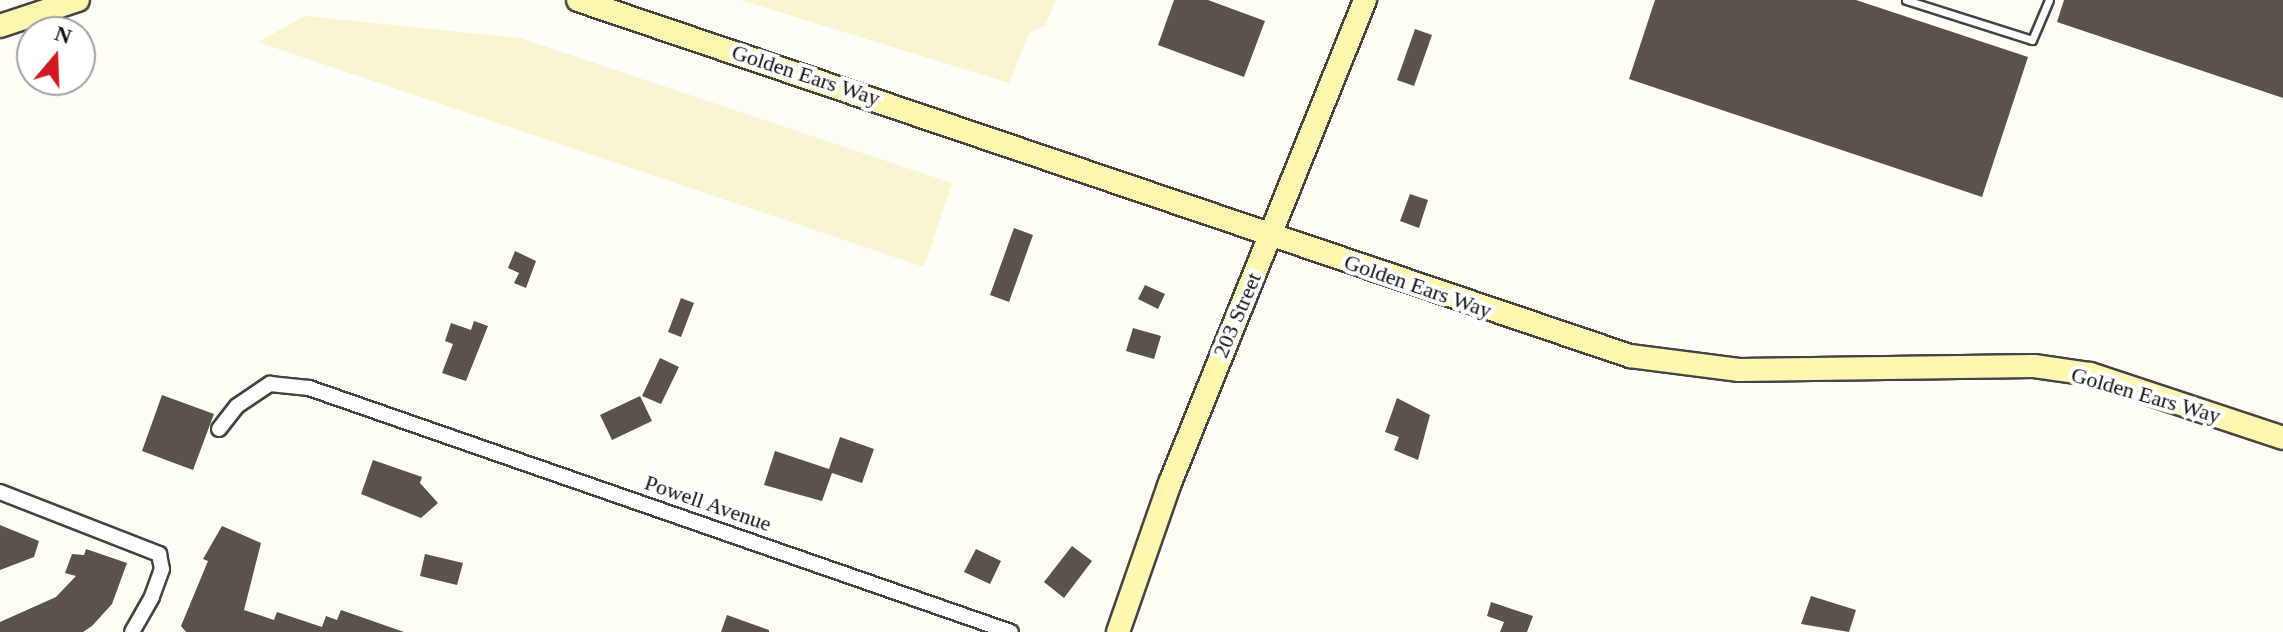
<!DOCTYPE html>
<html>
<head>
<meta charset="utf-8">
<style>
  body { margin:0 }
  #map { position:relative; width:2283px; height:632px; overflow:hidden; background:#fffdf5; font-family:Georgia,serif }
  div>[style] { position:absolute }
  [style*='--x'] { left:calc(var(--x)*1px); top:calc(var(--y)*1px); width:calc(var(--w)*1px); rotate:calc(var(--a)*1deg) }
  .farmland>* { inset:0; background:#f9f5d1 }
  .building>* { inset:0; background:#5b524c }
  .roads { filter:drop-shadow(2px 0 #444) drop-shadow(-2px 0 #444) drop-shadow(0 2px #444) drop-shadow(0 -2px #444) }
  .lane>* { height:7px; margin:-3.5px; padding:0 3.5px; transform-origin:3.5px; border-radius:3.5px; background:#fff }
  .street>* { height:14px; margin:-7px; padding:0 7px; transform-origin:7px; border-radius:7px; background:#fff }
  .secondary>* { height:22px; margin:-11px; padding:0 11px; transform-origin:11px; border-radius:11px; background:#fff7b0 }
  span { translate:-50% -50%; white-space:nowrap; text-align:center; line-height:1.15; -webkit-text-stroke:8px #fff; paint-order:stroke }
  .street-label { font-size:22px; color:#111 }
  .north { position:absolute; left:16px; top:16px; width:80px; height:80px; box-sizing:border-box; background:#fff; border:2px solid #a0a0a0; border-radius:50%; rotate:19deg; font-size:22px; font-weight:700; line-height:32px; text-align:center; color:#111 }
  .north::after { content:''; display:block; margin:auto; width:28px; height:36px; background:#d01a22; clip-path:polygon(50% 0,100% 100%,50% 72%,0 100%) }
</style>
</head>
<body>
<div id="map">
  <div class="farmland">
    <div style="clip-path:polygon(740px 0,1056px 0,1045px 26px,1029px 33px,1009px 83px)"></div>
    <div style="clip-path:polygon(305px 16px,520px 38px,952px 183px,924px 267px,258px 42px)"></div>
  </div>
  <div class="building">
    <div style="clip-path:polygon(1174px 0,1208px 0,1265px 21px,1244px 77px,1158px 45px)"></div>
    <div style="clip-path:polygon(1655px 0,1856px 0,2028px 57px,1982px 197px,1629px 79px)"></div>
    <div style="clip-path:polygon(2064px 0,2283px 0,2283px 98px,2057px 22px)"></div>
    <div style="clip-path:polygon(1415px 29px,1432px 35px,1414px 86px,1397px 80px)"></div>
    <div style="clip-path:polygon(1410px 194px,1428px 200px,1419px 228px,1400px 221px)"></div>
    <div style="clip-path:polygon(1014px 228px,1033px 235px,1009px 302px,990px 295px)"></div>
    <div style="clip-path:polygon(515px 251px,536px 261px,526px 288px,514px 283px,519px 273px,508px 268px)"></div>
    <div style="clip-path:polygon(1145px 285px,1165px 294px,1158px 309px,1138px 299px)"></div>
    <div style="clip-path:polygon(681px 298px,694px 303px,681px 337px,668px 332px)"></div>
    <div style="clip-path:polygon(474px 321px,488px 326px,466px 381px,442px 373px,453px 344px,445px 341px,451px 323px,471px 330px)"></div>
    <div style="clip-path:polygon(1133px 328px,1161px 336px,1154px 359px,1126px 351px)"></div>
    <div style="clip-path:polygon(660px 358px,679px 367px,661px 404px,642px 396px)"></div>
    <div style="clip-path:polygon(162px 395px,214px 414px,193px 470px,142px 451px)"></div>
    <div style="clip-path:polygon(640px 396px,652px 421px,612px 440px,600px 415px)"></div>
    <div style="clip-path:polygon(1397px 398px,1430px 415px,1418px 460px,1394px 450px,1399px 437px,1385px 432px)"></div>
    <div style="clip-path:polygon(840px 437px,874px 449px,862px 483px,832px 473px,822px 501px,764px 485px,775px 451px,829px 469px)"></div>
    <div style="clip-path:polygon(373px 460px,422px 477px,420px 483px,438px 503px,421px 518px,361px 494px)"></div>
    <div style="clip-path:polygon(0 525px,39px 541px,34px 557px,0 570px)"></div>
    <div style="clip-path:polygon(222px 526px,261px 543px,244px 610px,274px 620px,277px 612px,322px 627px,326px 616px,337px 620px,341px 610px,404px 632px,186px 632px,181px 626px,208px 561px,203px 559px)"></div>
    <div style="clip-path:polygon(1072px 546px,1092px 561px,1064px 598px,1044px 582px)"></div>
    <div style="clip-path:polygon(86px 549px,127px 563px,112px 604px,92px 626px,83px 632px,0 632px,0 622px,56px 597px,76px 576px,65px 573px,72px 554px,84px 555px)"></div>
    <div style="clip-path:polygon(976px 549px,1001px 561px,990px 584px,964px 572px)"></div>
    <div style="clip-path:polygon(425px 554px,463px 563px,457px 585px,420px 576px)"></div>
    <div style="clip-path:polygon(1811px 596px,1856px 610px,1849px 632px,1801px 624px)"></div>
    <div style="clip-path:polygon(1491px 602px,1533px 616px,1527px 632px,1500px 632px,1504px 622px,1487px 616px)"></div>
    <div style="clip-path:polygon(727px 615px,769px 630px,769px 632px,721px 632px)"></div>
  </div>
  <div class="roads">
    <div class="lane">
      <div style="--x:1906;--y:0;--w:132;--a:17.6"></div>
      <div style="--x:2032;--y:40;--w:43;--a:-67"></div>
    </div>
    <div class="street">
      <div style="--x:219;--y:429;--w:29;--a:-52"></div>
      <div style="--x:237;--y:406;--w:40;--a:-34"></div>
      <div style="--x:270;--y:384;--w:39;--a:6"></div>
      <div style="--x:309;--y:388;--w:743;--a:19.17"></div>
      <div style="--x:0;--y:492;--w:171;--a:21.3"></div>
      <div style="--x:159;--y:554;--w:15;--a:79"></div>
      <div style="--x:162;--y:569;--w:30;--a:110"></div>
      <div style="--x:152;--y:597;--w:40;--a:119.7"></div>
    </div>
    <div class="secondary">
      <div style="--x:578;--y:0;--w:1111;--a:18.7"></div>
      <div style="--x:1630;--y:356;--w:110;--a:7.3"></div>
      <div style="--x:1739;--y:370;--w:295;--a:-0.8"></div>
      <div style="--x:2034;--y:366;--w:57;--a:8.1"></div>
      <div style="--x:2090;--y:374;--w:203;--a:18.3"></div>
      <div style="--x:0;--y:26;--w:82;--a:-18.4"></div>
      <div style="--x:1118;--y:632;--w:158;--a:-70.8"></div>
      <div style="--x:1170;--y:483;--w:521;--a:-68.01"></div>
    </div>
  </div>
  <div class="street-label">
    <span style="left:806px;top:75px;rotate:18deg">Golden Ears Way</span>
    <span style="left:1418px;top:286px;rotate:19deg">Golden Ears Way</span>
    <span style="left:1237px;top:315px;rotate:-67deg">203 Street</span>
    <span style="left:2146px;top:395px;rotate:16deg">Golden Ears Way</span>
    <span style="left:708px;top:503px;rotate:19deg">Powell Avenue</span>
  </div>
  <div class="north">N</div>
</div>
</body>
</html>
